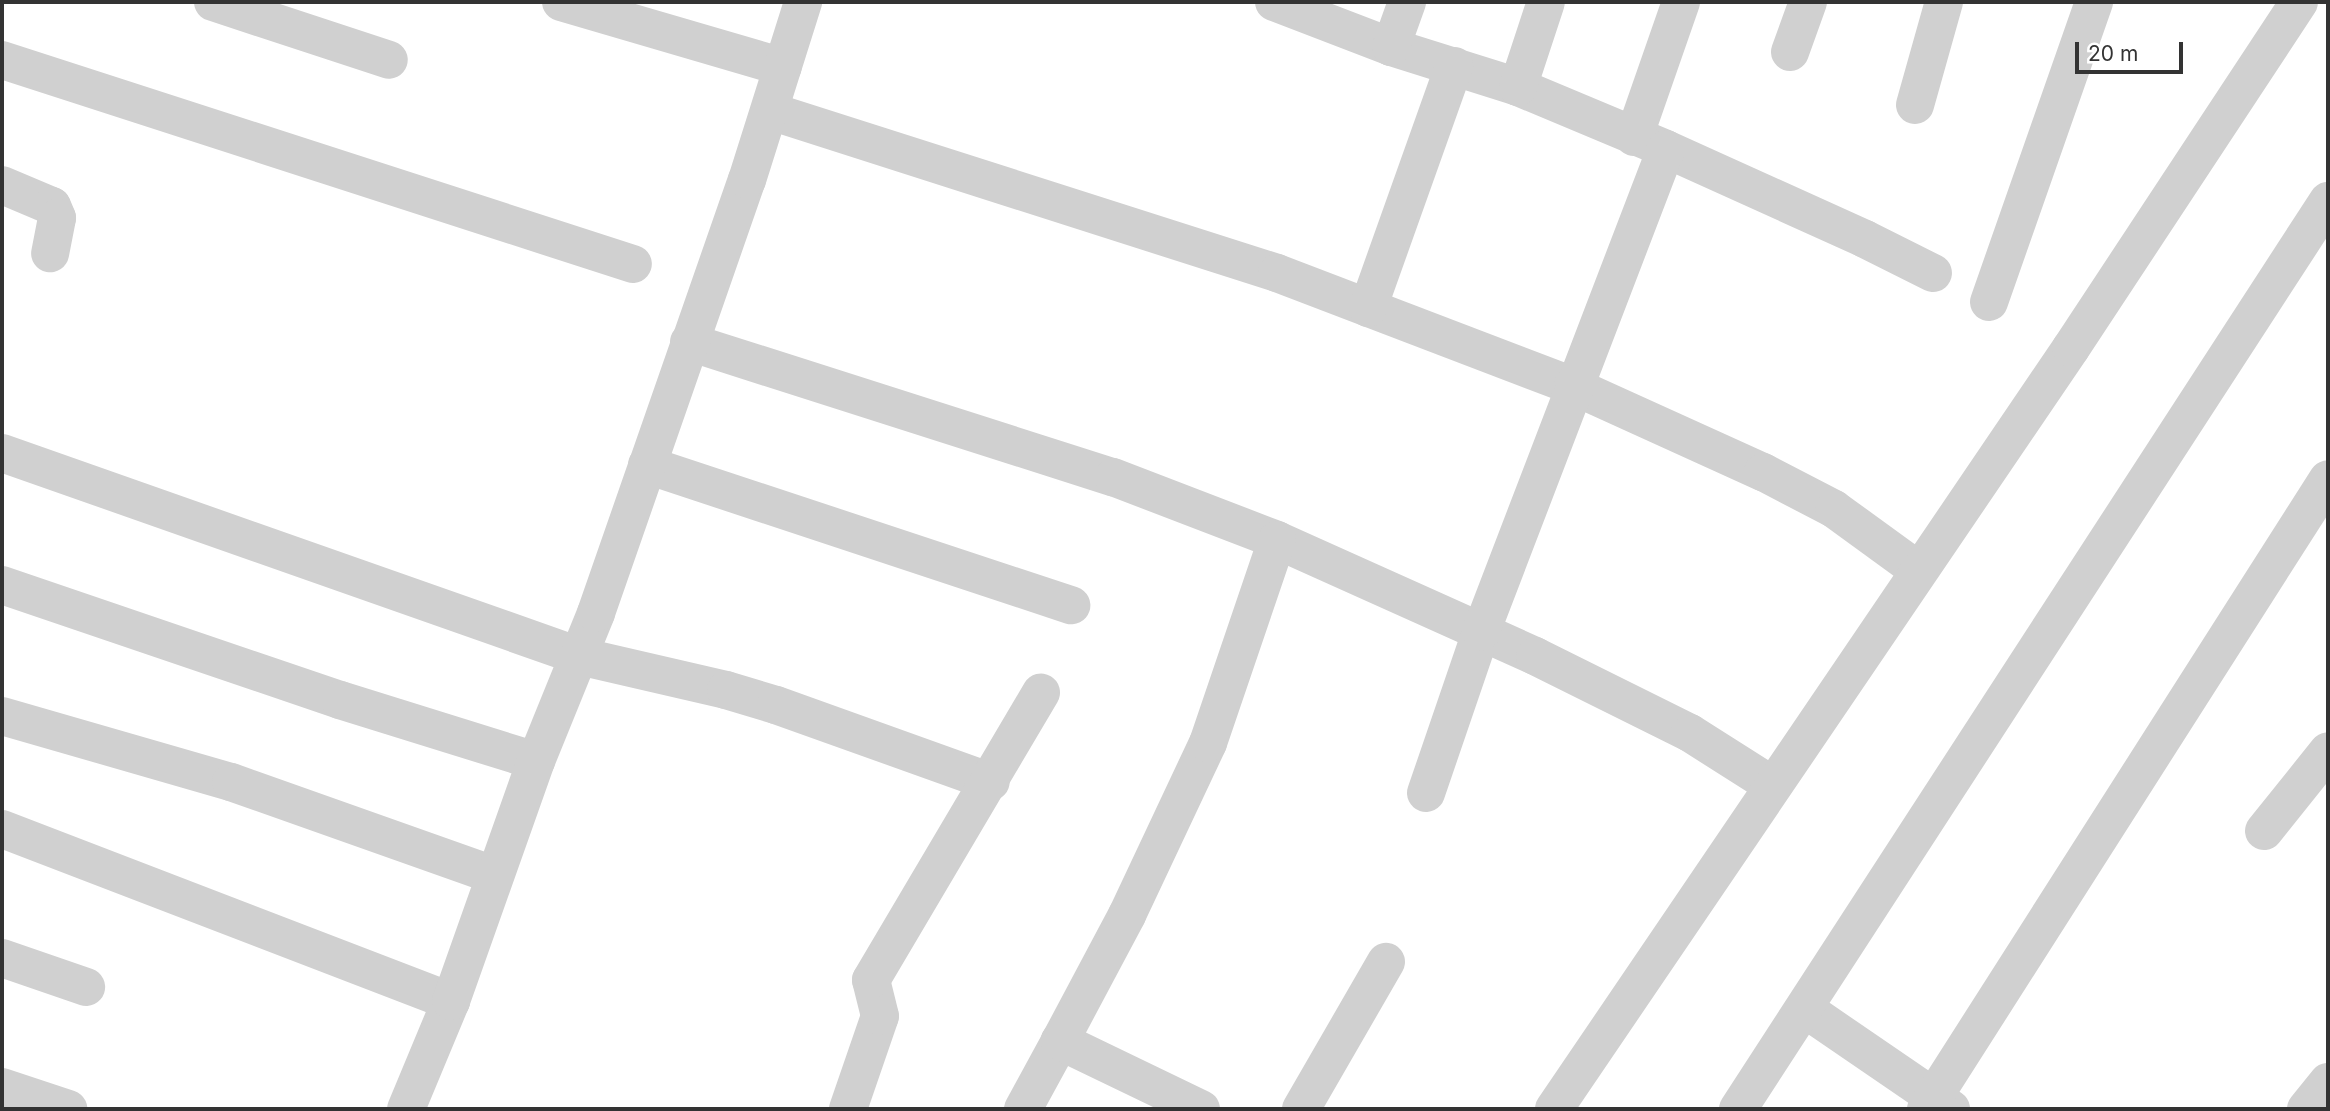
<!DOCTYPE html>
<html>
<head>
<meta charset="utf-8">
<style>
  body { margin:0 }
  #map { position:relative; width:2330px; height:1111px; overflow:hidden; background:#fff; font-family:Inter,sans-serif }
  div>[style] { position:absolute }
  [style*='--x'] { left:calc(var(--x)*1px); top:calc(var(--y)*1px); width:calc(var(--w)*1px); rotate:calc(var(--a)*1deg) }
  .minor>* { height:38px; margin:-19px; padding:0 19px; transform-origin:19px; border-radius:19px; background:#d0d0d0 }
  span { translate:-50% -50%; white-space:nowrap; text-align:center; line-height:1.15; -webkit-text-stroke:7px #fff; paint-order:stroke }
  .frame { position:absolute; inset:0; border:4px solid #333; pointer-events:none }
  .scale { position:absolute; left:2075px; top:42px; width:108px; height:32px; box-sizing:border-box; border:4px solid #333; border-top:0; padding-left:9px; font-size:21px; line-height:24px; white-space:nowrap; color:#333; -webkit-text-stroke:5px #fff; paint-order:stroke }
</style>
</head>
<body>
<div id="map">
  <div class="minor">
    <div style="--x:213;--y:2;--w:185;--a:18.2"></div>
    <div style="--x:561;--y:2;--w:231;--a:16.3"></div>
    <div style="--x:1274;--y:2;--w:125;--a:21"></div>
    <div style="--x:1391;--y:47;--w:133;--a:17.5"></div>
    <div style="--x:1518;--y:87;--w:160;--a:22.7"></div>
    <div style="--x:1666;--y:149;--w:218;--a:24.3"></div>
    <div style="--x:1865;--y:239;--w:76;--a:26.6"></div>
    <div style="--x:1391;--y:47;--w:48;--a:-70.4"></div>
    <div style="--x:1790;--y:52;--w:53;--a:-70.2"></div>
    <div style="--x:2;--y:60;--w:663;--a:17.92"></div>
    <div style="--x:1518;--y:87;--w:89;--a:-71.8"></div>
    <div style="--x:1915;--y:105;--w:107;--a:-74.3"></div>
    <div style="--x:770;--y:111;--w:532;--a:17.72"></div>
    <div style="--x:1277;--y:273;--w:317;--a:20.9"></div>
    <div style="--x:1573;--y:386;--w:209;--a:24.4"></div>
    <div style="--x:1763;--y:472;--w:80;--a:27.5"></div>
    <div style="--x:1834;--y:509;--w:104;--a:36"></div>
    <div style="--x:1634;--y:137;--w:143;--a:-70.8"></div>
    <div style="--x:2;--y:185;--w:54;--a:22.8"></div>
    <div style="--x:52;--y:206;--w:13;--a:67"></div>
    <div style="--x:57;--y:218;--w:36;--a:101"></div>
    <div style="--x:1989;--y:302;--w:318;--a:-70.7"></div>
    <div style="--x:1368;--y:308;--w:257;--a:-70.4"></div>
    <div style="--x:689;--y:342;--w:445;--a:17.7"></div>
    <div style="--x:1113;--y:477;--w:176;--a:21"></div>
    <div style="--x:1277;--y:540;--w:283;--a:24.2"></div>
    <div style="--x:1535;--y:656;--w:173;--a:26.4"></div>
    <div style="--x:1690;--y:733;--w:97;--a:32.4"></div>
    <div style="--x:2;--y:453;--w:612;--a:19.38"></div>
    <div style="--x:579;--y:656;--w:151;--a:13"></div>
    <div style="--x:726;--y:690;--w:52;--a:16.7"></div>
    <div style="--x:776;--y:705;--w:228;--a:19.7"></div>
    <div style="--x:647;--y:465;--w:447;--a:18.3"></div>
    <div style="--x:2;--y:585;--w:357;--a:18.8"></div>
    <div style="--x:340;--y:700;--w:205;--a:17.3"></div>
    <div style="--x:2;--y:716;--w:238;--a:16.1"></div>
    <div style="--x:231;--y:782;--w:279;--a:19.5"></div>
    <div style="--x:1426;--y:793;--w:170;--a:-71.1"></div>
    <div style="--x:1481;--y:632;--w:517;--a:-69.04"></div>
    <div style="--x:2;--y:829;--w:481;--a:21"></div>
    <div style="--x:2264;--y:831;--w:102;--a:-51.3"></div>
    <div style="--x:2;--y:958;--w:89;--a:19"></div>
    <div style="--x:1805;--y:1009;--w:177;--a:34.4"></div>
    <div style="--x:2;--y:1087;--w:70;--a:18.4"></div>
    <div style="--x:406;--y:1109;--w:117;--a:-67.4"></div>
    <div style="--x:451;--y:1001;--w:255;--a:-70.5"></div>
    <div style="--x:536;--y:761;--w:160;--a:-67.9"></div>
    <div style="--x:596;--y:613;--w:459;--a:-70.8"></div>
    <div style="--x:747;--y:180;--w:187;--a:-72.5"></div>
    <div style="--x:848;--y:1109;--w:98;--a:-71"></div>
    <div style="--x:880;--y:1016;--w:37;--a:-104"></div>
    <div style="--x:871;--y:980;--w:334;--a:-59.4"></div>
    <div style="--x:1023;--y:1109;--w:77;--a:-61.4"></div>
    <div style="--x:1201;--y:1109;--w:157;--a:-154.3"></div>
    <div style="--x:1060;--y:1041;--w:143;--a:-62"></div>
    <div style="--x:1127;--y:915;--w:190;--a:-64.8"></div>
    <div style="--x:1208;--y:743;--w:214;--a:-71.2"></div>
    <div style="--x:1301;--y:1109;--w:170;--a:-60"></div>
    <div style="--x:1554;--y:1109;--w:920;--a:-55.81"></div>
    <div style="--x:2071;--y:348;--w:414;--a:-56.6"></div>
    <div style="--x:1738;--y:1109;--w:1083;--a:-56.99"></div>
    <div style="--x:1926;--y:1109;--w:747;--a:-57.46"></div>
    <div style="--x:2306;--y:1109;--w:35;--a:-51"></div>
  </div>
  <div class="frame"></div>
  <div class="scale">20 m</div>
</div>
</body>
</html>
